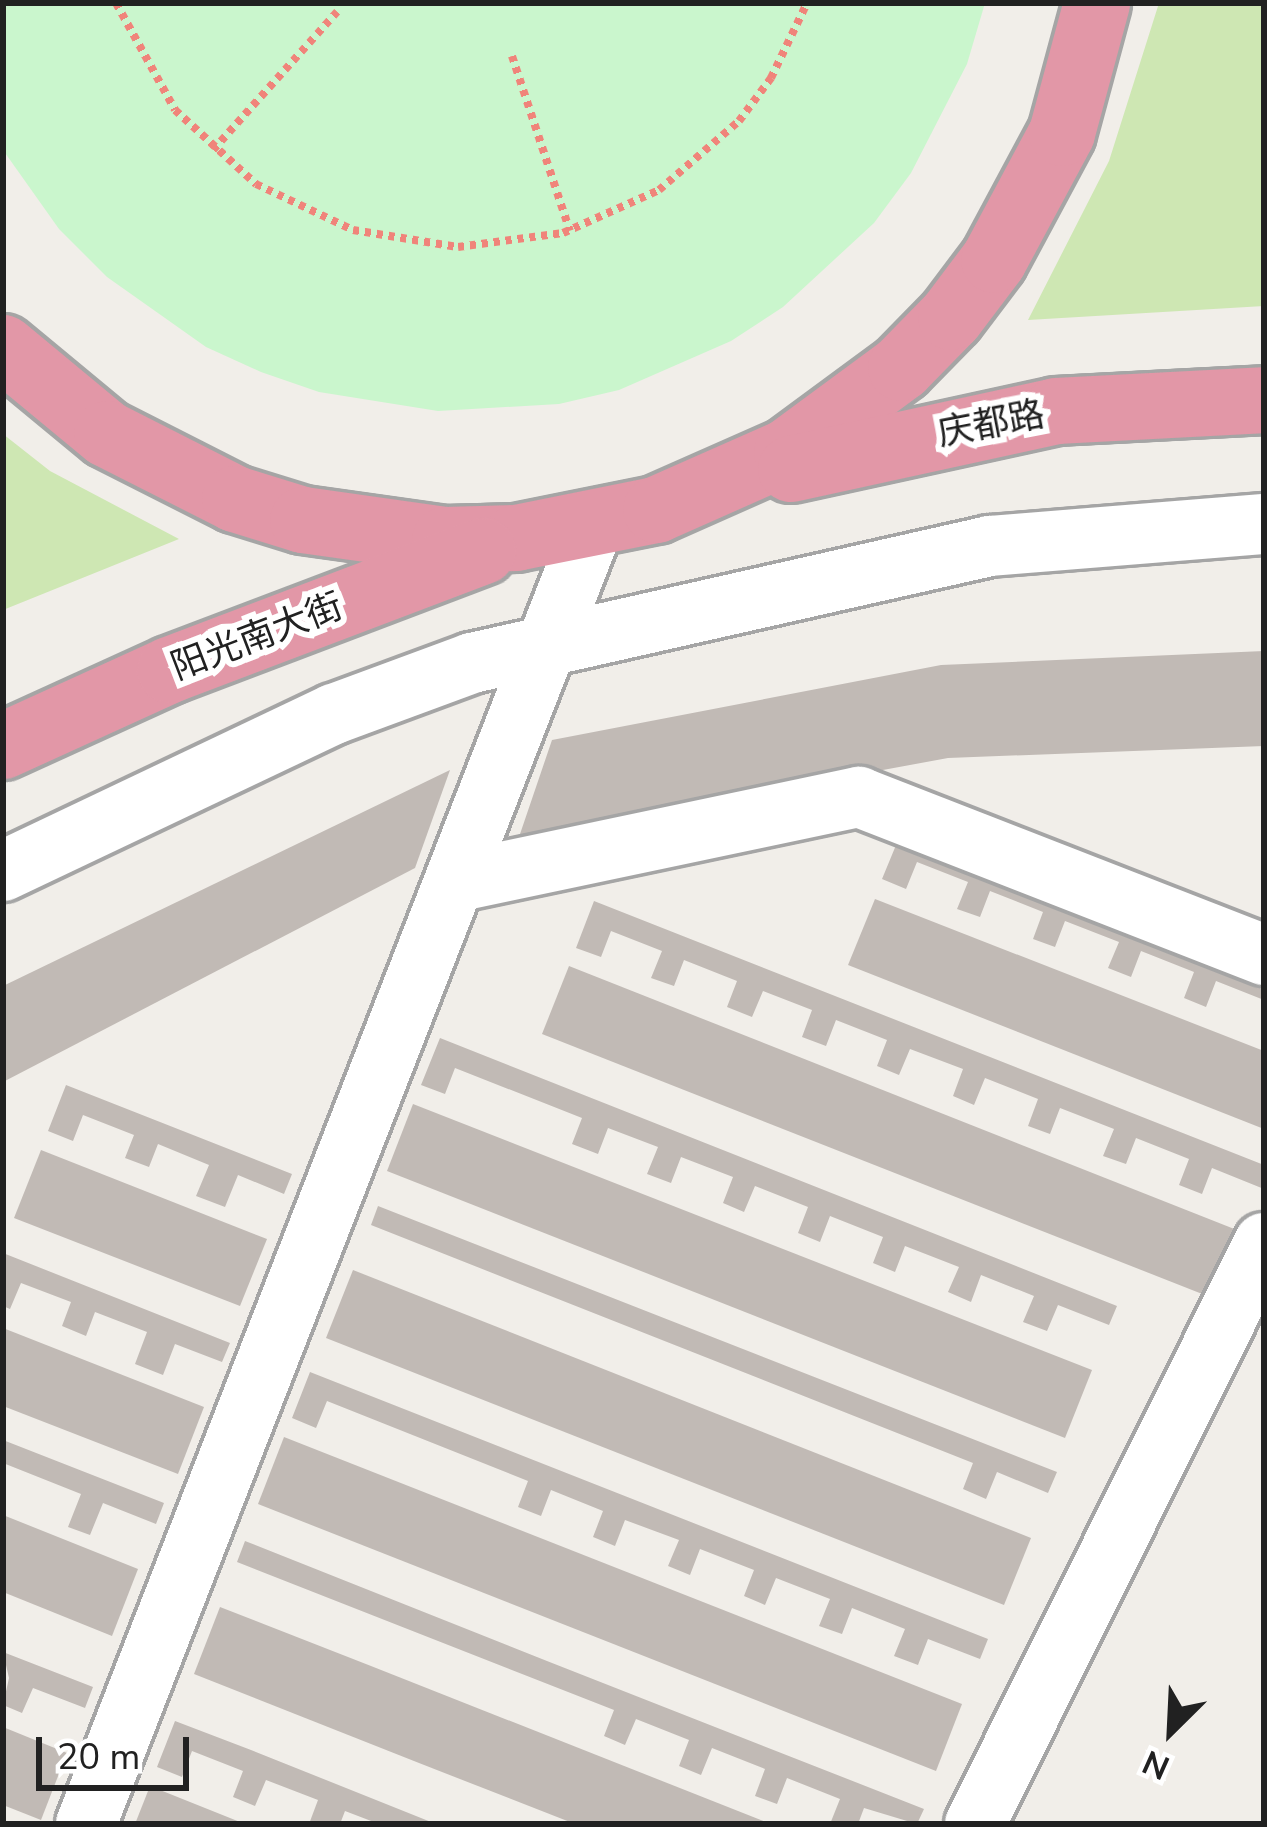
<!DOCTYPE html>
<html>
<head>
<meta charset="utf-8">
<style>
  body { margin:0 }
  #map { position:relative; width:1267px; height:1827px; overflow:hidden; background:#f1eee9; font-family:"Nunito Sans","Noto Sans SC",sans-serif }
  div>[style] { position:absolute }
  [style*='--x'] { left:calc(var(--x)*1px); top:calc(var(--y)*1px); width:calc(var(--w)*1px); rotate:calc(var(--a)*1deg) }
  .grass>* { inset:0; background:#cee7b3 }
  .park>* { inset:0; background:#caf6cd }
  .building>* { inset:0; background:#c1bab5 }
  .path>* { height:8px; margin-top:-4px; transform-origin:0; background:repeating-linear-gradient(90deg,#f0847a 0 6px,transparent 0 12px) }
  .roads { filter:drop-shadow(3px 0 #a5a5a5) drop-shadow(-3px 0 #a5a5a5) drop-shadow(0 3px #a5a5a5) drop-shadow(0 -3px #a5a5a5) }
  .minor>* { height:60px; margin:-30px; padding:0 30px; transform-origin:30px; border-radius:30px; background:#fff }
  .highway>* { height:66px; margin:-33px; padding:0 33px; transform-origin:33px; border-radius:33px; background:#e297a7 }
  span { translate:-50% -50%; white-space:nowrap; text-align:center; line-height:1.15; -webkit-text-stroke:12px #fff; paint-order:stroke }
  .street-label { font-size:36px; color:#212121 }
  .frame { position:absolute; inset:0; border:6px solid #212121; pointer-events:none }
  .north { position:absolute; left:1111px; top:1671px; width:120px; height:120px; -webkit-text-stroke:9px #fff; paint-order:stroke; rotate:204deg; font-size:33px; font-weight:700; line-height:48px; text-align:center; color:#212121 }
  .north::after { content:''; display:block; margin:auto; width:42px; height:54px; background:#212121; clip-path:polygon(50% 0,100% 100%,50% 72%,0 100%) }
  .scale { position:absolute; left:36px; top:1737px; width:153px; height:54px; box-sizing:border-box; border:6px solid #212121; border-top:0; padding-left:15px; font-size:36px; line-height:42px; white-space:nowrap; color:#212121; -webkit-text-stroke:9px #fff; paint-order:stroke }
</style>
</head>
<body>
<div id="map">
  <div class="grass">
    <div style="clip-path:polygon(1159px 3px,1264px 3px,1264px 306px,1028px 320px,1109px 161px)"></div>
    <div style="clip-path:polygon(3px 434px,50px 471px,179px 539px,3px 610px)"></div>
  </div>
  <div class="park">
    <div style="clip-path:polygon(3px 3px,985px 3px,967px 64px,911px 173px,874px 223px,783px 307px,731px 341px,619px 390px,559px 404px,438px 411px,319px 392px,261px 372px,206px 347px,107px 277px,59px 229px,3px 150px)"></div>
  </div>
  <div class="building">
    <div style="clip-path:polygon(1264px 651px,1264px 746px,948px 758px,519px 837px,552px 740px,941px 665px)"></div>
    <div style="clip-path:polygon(450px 770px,415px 868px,3px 1082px,3px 986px)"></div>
    <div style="clip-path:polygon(901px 833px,1264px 976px,1264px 1000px,1216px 981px,1206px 1007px,1184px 998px,1194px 972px,1141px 951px,1131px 977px,1108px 968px,1119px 942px,1065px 921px,1055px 947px,1033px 939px,1043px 912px,990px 891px,980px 917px,957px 909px,968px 882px,917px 862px,906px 889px,882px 879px)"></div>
    <div style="clip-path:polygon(875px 899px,1264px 1051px,1264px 1129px,848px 965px)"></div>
    <div style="clip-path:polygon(594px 901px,1264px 1165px,1264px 1189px,1212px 1168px,1202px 1194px,1179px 1185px,1189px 1159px,1136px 1138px,1126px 1164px,1103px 1156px,1114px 1129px,1060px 1108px,1050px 1134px,1028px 1126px,1038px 1099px,985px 1078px,974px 1105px,953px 1096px,963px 1069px,910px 1049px,899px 1075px,877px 1066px,887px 1040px,836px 1020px,826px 1046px,802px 1037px,812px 1010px,763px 991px,752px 1017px,727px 1007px,737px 981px,684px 960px,674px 986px,651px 978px,662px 951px,611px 931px,601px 957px,576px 948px)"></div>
    <div style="clip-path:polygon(569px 966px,1247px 1234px,1220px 1301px,542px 1034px)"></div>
    <div style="clip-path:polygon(440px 1038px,1117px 1306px,1109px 1325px,1058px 1305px,1047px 1331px,1023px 1322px,1034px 1296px,981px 1275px,971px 1302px,948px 1292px,959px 1267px,905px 1246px,895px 1272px,873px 1263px,883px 1237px,830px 1216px,820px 1242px,798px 1233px,808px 1207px,755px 1186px,744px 1212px,723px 1203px,733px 1177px,681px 1157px,671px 1183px,647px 1174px,658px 1147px,608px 1128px,598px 1154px,572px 1144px,582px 1118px,455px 1068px,445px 1094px,421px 1085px)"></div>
    <div style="clip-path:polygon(66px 1085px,292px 1174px,284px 1194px,238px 1175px,225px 1207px,196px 1196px,209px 1165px,158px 1144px,149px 1167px,125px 1158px,134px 1135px,83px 1115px,73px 1141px,48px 1131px)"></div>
    <div style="clip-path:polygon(413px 1104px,1092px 1370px,1065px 1438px,387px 1171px)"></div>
    <div style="clip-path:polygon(41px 1150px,267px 1239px,240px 1306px,14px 1218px)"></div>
    <div style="clip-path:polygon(378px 1206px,1057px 1472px,1048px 1493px,997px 1472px,986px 1499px,963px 1489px,973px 1463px,371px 1225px)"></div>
    <div style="clip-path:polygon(3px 1253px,230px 1343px,222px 1362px,175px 1344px,163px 1375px,135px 1364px,147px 1332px,95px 1312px,86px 1336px,62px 1326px,71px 1302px,21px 1283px,10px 1309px,3px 1306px)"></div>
    <div style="clip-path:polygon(353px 1270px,1031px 1538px,1004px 1605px,326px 1338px)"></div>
    <div style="clip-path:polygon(3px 1328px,204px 1407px,178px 1474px,3px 1406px)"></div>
    <div style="clip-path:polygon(310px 1372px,988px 1639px,980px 1659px,928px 1639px,918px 1665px,894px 1656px,905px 1629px,852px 1608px,842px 1634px,819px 1626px,830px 1599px,776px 1578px,765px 1605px,744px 1596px,754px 1570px,700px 1549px,690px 1575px,668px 1566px,679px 1540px,625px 1520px,615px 1546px,593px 1537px,603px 1511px,551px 1490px,541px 1516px,518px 1507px,528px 1481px,327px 1401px,316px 1428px,292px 1418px)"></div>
    <div style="clip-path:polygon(284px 1437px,962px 1704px,936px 1771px,258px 1504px)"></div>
    <div style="clip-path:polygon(3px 1440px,164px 1503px,156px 1524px,103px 1503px,90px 1535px,68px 1527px,81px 1494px,3px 1463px)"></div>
    <div style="clip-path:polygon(3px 1515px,138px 1569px,112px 1636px,3px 1592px)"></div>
    <div style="clip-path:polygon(245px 1541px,547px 1661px,924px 1809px,917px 1824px,864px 1808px,858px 1824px,830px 1824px,840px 1799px,787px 1778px,777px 1804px,755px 1796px,765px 1769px,712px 1748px,701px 1775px,679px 1766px,689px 1740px,636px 1719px,625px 1745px,604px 1736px,614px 1710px,237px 1562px)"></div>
    <div style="clip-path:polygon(220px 1607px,371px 1666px,771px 1824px,575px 1824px,419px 1763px,194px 1674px)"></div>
    <div style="clip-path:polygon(3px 1652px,93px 1687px,85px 1708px,33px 1688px,22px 1713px,3px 1705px,9px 1678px)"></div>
    <div style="clip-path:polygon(175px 1721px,251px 1750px,436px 1824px,379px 1824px,345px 1811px,340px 1824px,309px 1824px,318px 1800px,266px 1780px,255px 1806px,233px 1797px,243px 1771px,192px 1751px,182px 1777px,157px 1767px)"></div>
    <div style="clip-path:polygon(3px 1727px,67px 1753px,41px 1820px,3px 1805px)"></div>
    <div style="clip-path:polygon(150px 1786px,245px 1824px,135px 1824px)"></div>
  </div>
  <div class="path">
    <div style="--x:116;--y:3;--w:122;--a:61.1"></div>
    <div style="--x:175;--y:110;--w:110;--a:42.4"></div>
    <div style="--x:256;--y:184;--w:107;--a:25.4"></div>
    <div style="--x:353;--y:230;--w:106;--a:9.2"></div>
    <div style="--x:458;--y:247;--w:106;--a:-7.6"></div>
    <div style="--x:563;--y:233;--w:105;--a:-24.1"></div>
    <div style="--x:659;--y:190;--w:106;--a:-40.8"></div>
    <div style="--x:739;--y:121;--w:54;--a:-53.3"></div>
    <div style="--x:771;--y:78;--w:83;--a:-64.4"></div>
    <div style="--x:512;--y:56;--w:184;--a:71.7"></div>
    <div style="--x:213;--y:150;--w:186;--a:-48.1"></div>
  </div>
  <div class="roads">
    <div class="minor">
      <div style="--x:3;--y:871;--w:366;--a:-25.4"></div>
      <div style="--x:334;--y:714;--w:147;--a:-20.3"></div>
      <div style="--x:472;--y:663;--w:531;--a:-12.73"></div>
      <div style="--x:990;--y:546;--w:275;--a:-4.6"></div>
      <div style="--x:455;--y:882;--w:413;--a:-11.9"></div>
      <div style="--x:859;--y:797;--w:435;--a:21.3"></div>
      <div style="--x:86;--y:1824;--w:1394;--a:-68.66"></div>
      <div style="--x:975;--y:1824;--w:649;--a:-63.55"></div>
    </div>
    <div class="highway">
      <div style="--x:3;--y:348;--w:135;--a:39.6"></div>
      <div style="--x:107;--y:434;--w:144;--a:26.9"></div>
      <div style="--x:235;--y:499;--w:71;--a:17.2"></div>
      <div style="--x:303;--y:520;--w:143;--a:8"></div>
      <div style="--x:445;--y:540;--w:71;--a:-1.6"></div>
      <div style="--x:516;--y:538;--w:143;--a:-11.3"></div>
      <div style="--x:656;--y:510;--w:143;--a:-23.9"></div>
      <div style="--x:787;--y:452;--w:142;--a:-36.4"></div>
      <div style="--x:901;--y:368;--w:71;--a:-45.6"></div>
      <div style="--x:951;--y:317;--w:71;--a:-53"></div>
      <div style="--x:994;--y:260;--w:144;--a:-61.8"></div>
      <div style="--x:1062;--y:133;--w:135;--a:-74.9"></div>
      <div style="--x:791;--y:469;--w:271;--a:-12.3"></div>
      <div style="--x:1056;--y:411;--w:208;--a:-3"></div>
      <div style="--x:3;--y:746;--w:183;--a:-24.5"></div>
      <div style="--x:170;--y:670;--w:335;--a:-20.8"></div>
    </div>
  </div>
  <div class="street-label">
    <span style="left:991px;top:424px;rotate:-11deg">庆都路</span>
    <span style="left:257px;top:637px;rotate:-21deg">阳光南大街</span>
  </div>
  <div class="frame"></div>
  <div class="north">N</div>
  <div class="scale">20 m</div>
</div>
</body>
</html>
